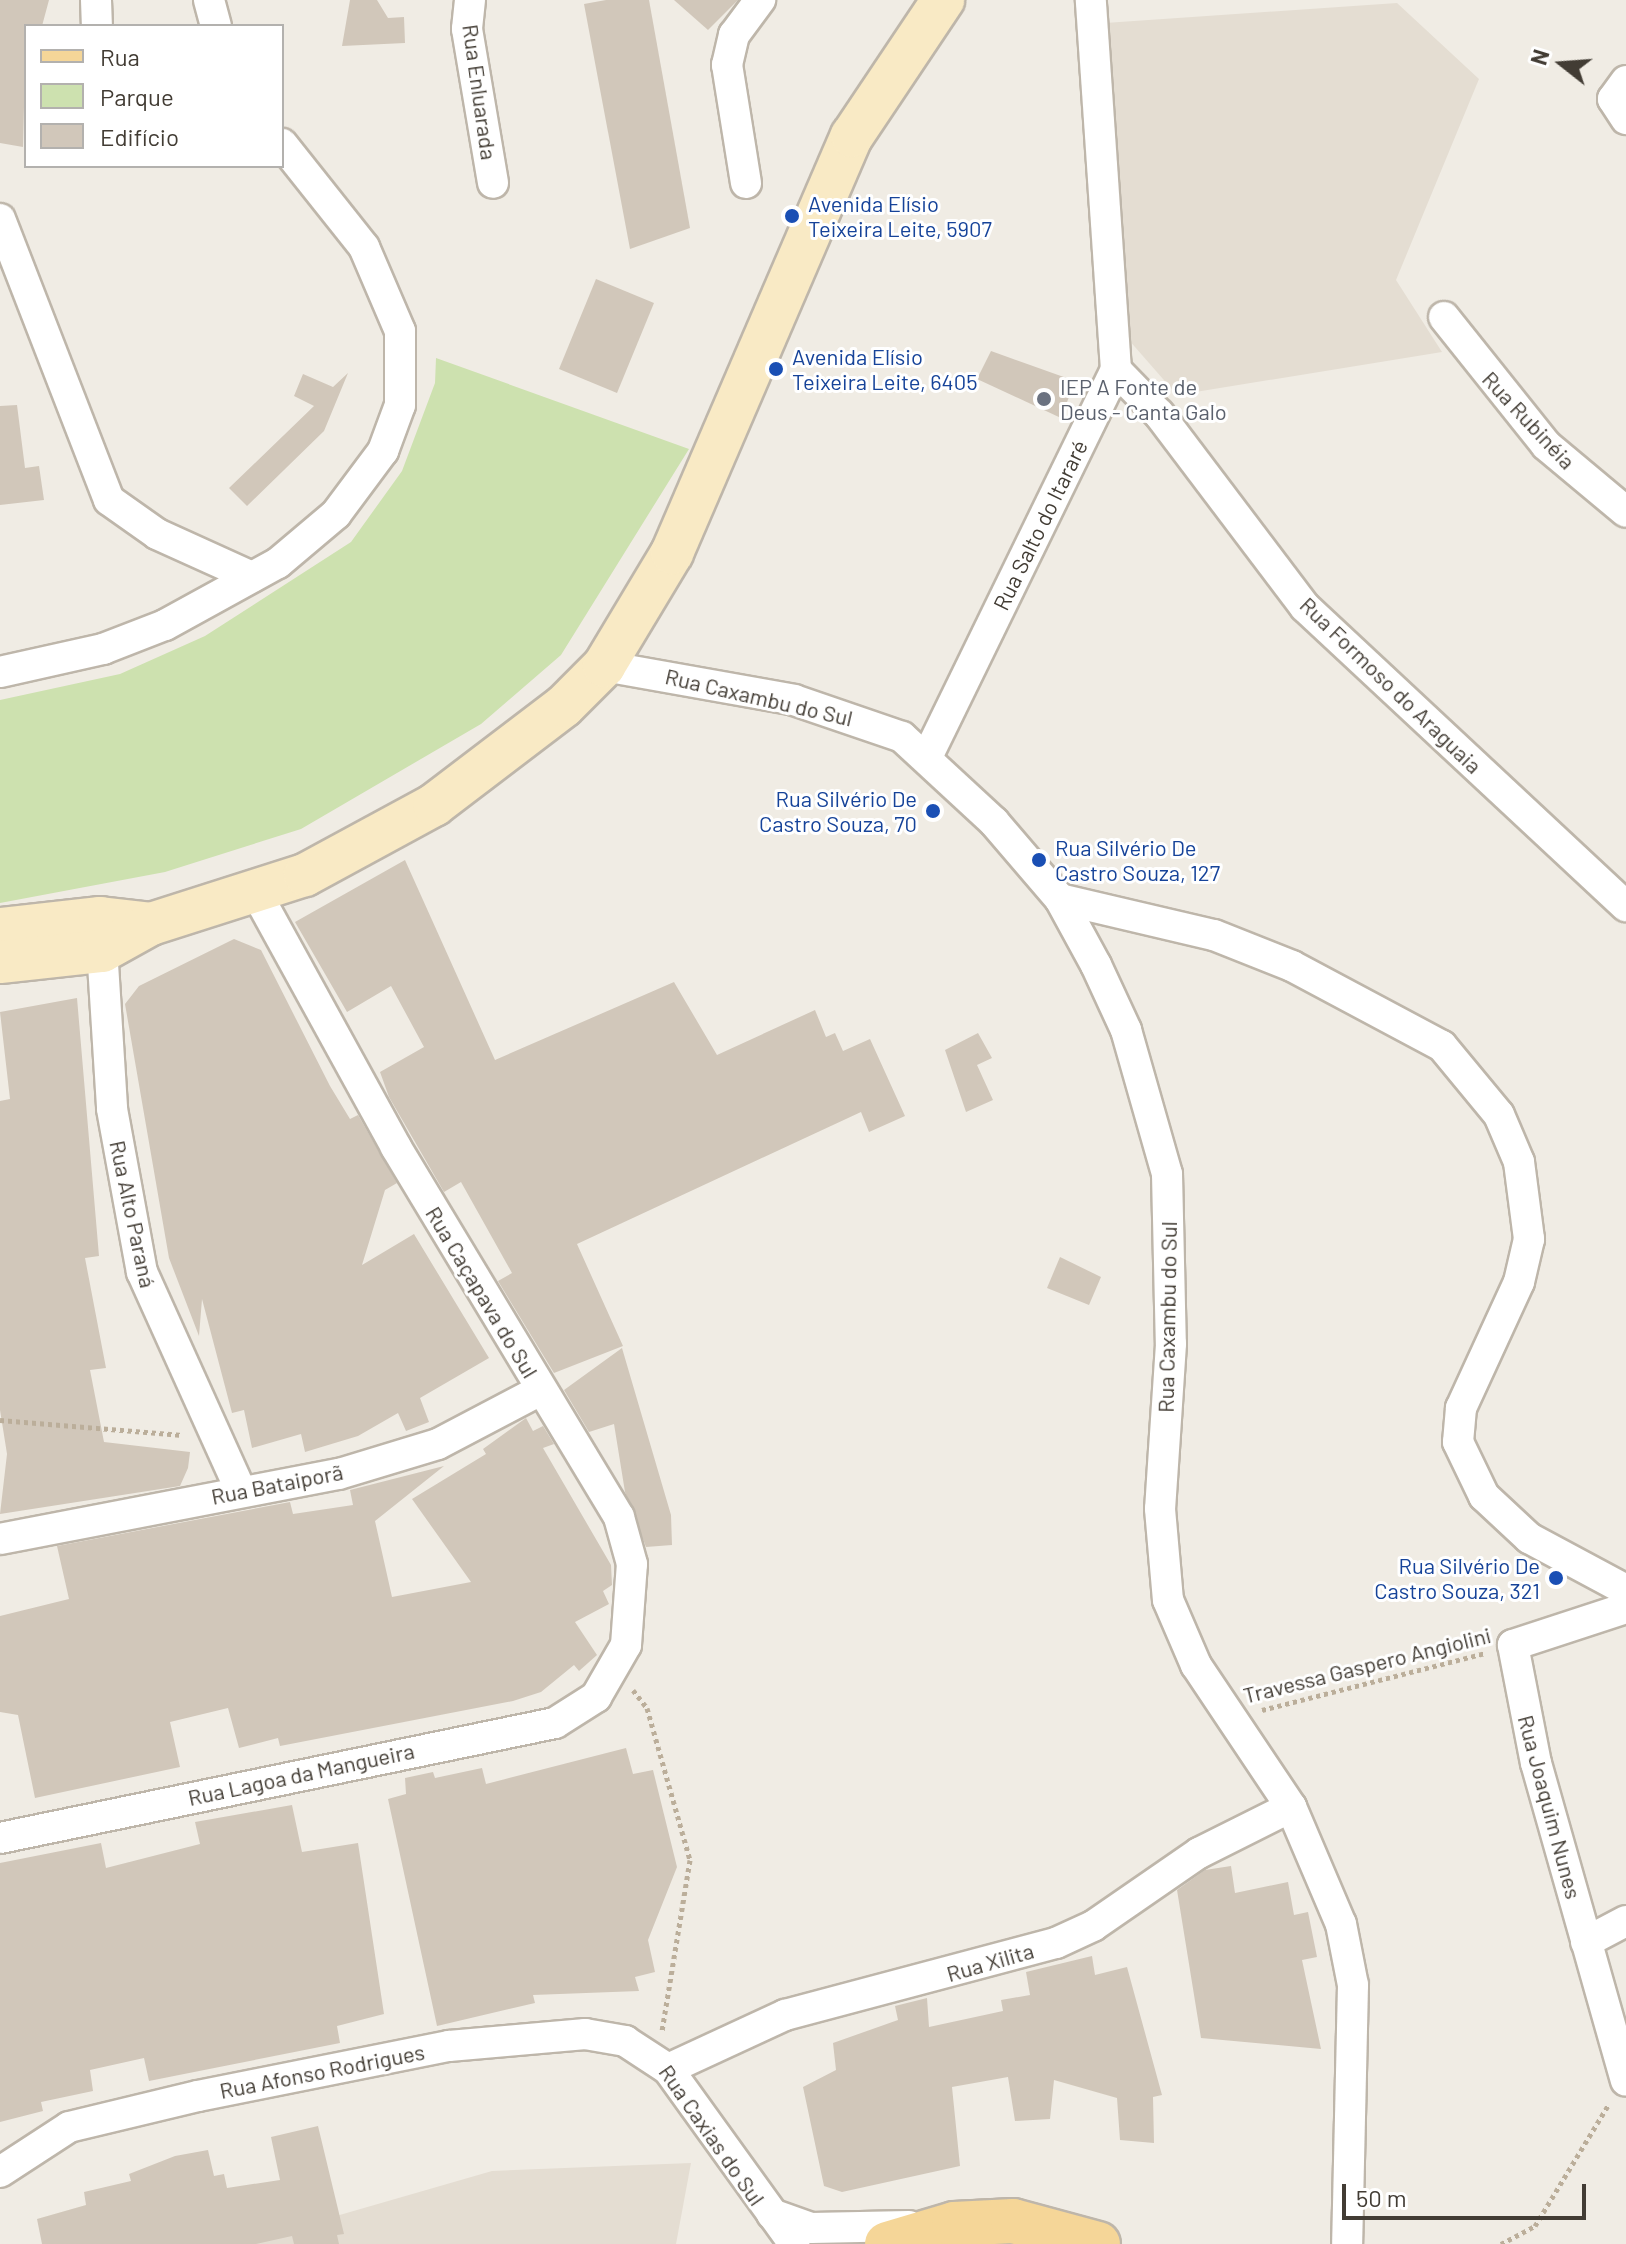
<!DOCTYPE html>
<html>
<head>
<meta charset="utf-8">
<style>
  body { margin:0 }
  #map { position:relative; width:1626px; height:2244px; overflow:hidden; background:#f0ece4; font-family:Barlow,sans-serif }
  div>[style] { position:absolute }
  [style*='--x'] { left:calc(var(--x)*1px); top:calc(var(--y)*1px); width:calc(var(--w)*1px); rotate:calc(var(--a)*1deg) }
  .residential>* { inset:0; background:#e4ddd2 }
  .green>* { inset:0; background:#cde1af }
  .building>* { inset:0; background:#d1c7ba }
  .path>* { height:5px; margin-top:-2.5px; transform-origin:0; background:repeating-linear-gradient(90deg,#bbae9a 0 4px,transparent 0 8px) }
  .roads { filter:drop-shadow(2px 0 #beb6aa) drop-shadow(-2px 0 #beb6aa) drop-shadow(0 2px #beb6aa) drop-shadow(0 -2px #beb6aa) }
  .street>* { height:30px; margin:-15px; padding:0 15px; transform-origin:15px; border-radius:15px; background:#fff }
  .secondary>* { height:42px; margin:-21px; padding:0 21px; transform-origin:21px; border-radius:21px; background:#f9eac5 }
  .primary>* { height:44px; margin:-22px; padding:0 22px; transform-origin:22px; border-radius:22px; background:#f5d698 }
  .dots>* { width:22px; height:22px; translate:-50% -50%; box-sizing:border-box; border:4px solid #fff; border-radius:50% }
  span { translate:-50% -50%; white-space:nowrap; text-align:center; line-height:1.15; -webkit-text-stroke:6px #fff; paint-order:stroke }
  .street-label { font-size:22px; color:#423c34 }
  .transit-label { font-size:22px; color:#164399 }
  .left { translate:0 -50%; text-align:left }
  .right { translate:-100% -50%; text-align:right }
  .worship-label { font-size:22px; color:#5b616d }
  .legend { position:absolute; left:24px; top:24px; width:260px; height:144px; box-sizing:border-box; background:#fff; border:2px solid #b3b1ae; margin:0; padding:10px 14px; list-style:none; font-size:24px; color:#423c34 }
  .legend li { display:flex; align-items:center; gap:16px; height:40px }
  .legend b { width:40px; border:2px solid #b3b1ae }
  .north { position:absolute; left:1522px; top:24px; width:80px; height:80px; -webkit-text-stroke:6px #fff; paint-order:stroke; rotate:287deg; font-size:22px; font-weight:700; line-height:32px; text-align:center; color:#423c34 }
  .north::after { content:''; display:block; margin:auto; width:28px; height:36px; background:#423c34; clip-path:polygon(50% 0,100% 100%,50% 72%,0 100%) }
  .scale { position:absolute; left:1342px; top:2184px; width:244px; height:36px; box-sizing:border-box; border:4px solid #423c34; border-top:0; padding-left:10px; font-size:24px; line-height:28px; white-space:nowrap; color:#423c34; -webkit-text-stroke:6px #fff; paint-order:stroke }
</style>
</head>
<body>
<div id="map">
  <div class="residential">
    <div style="clip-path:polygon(1397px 3px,1479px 79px,1396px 280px,1442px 352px,1177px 395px,1128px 339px,1105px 23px)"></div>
    <div style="clip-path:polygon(691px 2163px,676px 2244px,239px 2244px,492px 2171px)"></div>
  </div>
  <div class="green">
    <div style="clip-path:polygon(436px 358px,689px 449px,561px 655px,481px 724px,301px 829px,165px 872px,0 903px,0 700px,120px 674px,205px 636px,351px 542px,402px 471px,435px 383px)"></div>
  </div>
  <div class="building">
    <div style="clip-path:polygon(0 0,49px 0,42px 26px,26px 26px,23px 147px,0 143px)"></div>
    <div style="clip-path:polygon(350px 0,377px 0,388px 18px,404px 17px,405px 43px,342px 46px)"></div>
    <div style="clip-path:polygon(606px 0,649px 0,690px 228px,630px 249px,584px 4px)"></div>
    <div style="clip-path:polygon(674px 0,738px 0,708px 30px)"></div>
    <div style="clip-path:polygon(596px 279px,654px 303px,617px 393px,559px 369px)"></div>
    <div style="clip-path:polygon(991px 351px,1075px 381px,1061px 418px,977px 379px)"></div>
    <div style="clip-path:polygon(348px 373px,324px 431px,247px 506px,229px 488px,314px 406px,294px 396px,303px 374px,333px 387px)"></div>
    <div style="clip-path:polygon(17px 405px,25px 468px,39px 466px,44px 500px,0 505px,0 406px)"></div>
    <div style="clip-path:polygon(405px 860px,495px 1060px,674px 982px,717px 1055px,815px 1010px,826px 1037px,835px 1033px,843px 1051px,870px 1039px,905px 1116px,869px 1132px,861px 1112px,577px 1244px,623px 1346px,554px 1373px,498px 1281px,512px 1273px,461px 1182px,444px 1192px,389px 1097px,380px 1072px,424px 1047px,391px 986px,347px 1012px,295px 922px)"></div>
    <div style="clip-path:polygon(234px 939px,261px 950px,330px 1086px,350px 1119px,358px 1115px,397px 1183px,385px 1190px,362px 1265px,414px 1234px,489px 1358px,420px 1398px,429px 1422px,406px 1431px,398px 1413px,358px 1436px,305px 1452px,301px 1434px,252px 1448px,244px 1410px,232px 1413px,202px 1299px,199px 1336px,169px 1258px,125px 1004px,139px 986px)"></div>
    <div style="clip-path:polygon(77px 998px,99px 1256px,85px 1258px,106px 1368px,90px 1370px,104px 1442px,190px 1452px,188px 1468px,180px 1486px,0 1514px,7px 1454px,0 1410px,0 1101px,10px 1099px,0 1012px)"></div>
    <div style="clip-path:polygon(978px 1033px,992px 1058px,977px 1065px,993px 1100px,966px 1112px,945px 1050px)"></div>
    <div style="clip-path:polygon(1060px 1257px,1101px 1277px,1089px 1305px,1047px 1288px)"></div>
    <div style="clip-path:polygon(622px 1348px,671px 1515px,672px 1545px,646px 1547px,625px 1492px,614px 1424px,589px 1432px,564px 1390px)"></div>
    <div style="clip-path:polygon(526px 1418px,533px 1431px,543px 1426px,554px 1444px,543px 1448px,611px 1565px,612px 1585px,603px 1591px,609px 1604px,575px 1622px,597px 1655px,579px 1671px,574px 1665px,541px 1692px,513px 1701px,280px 1746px,278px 1738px,239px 1748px,228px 1708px,170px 1722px,180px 1767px,35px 1798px,18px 1715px,0 1712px,0 1616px,69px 1599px,57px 1546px,290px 1502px,293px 1514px,353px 1505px,350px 1490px,444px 1466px,375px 1521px,392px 1597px,471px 1582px,412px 1499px,486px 1454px,483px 1449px)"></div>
    <div style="clip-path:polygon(626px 1748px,633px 1774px,653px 1770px,677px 1867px,648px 1940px,655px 1972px,635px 1977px,639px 1991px,533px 1995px,535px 2003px,437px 2026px,388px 1799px,406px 1794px,405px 1778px,433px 1772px,435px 1778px,482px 1768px,486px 1784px)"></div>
    <div style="clip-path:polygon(292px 1805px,302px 1852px,358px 1843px,384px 2014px,337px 2026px,340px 2043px,174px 2076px,149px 2081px,144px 2058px,90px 2070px,93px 2091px,41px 2102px,43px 2111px,0 2122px,0 1863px,101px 1843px,106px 1868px,200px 1844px,195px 1822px)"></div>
    <div style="clip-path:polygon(1231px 1866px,1235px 1893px,1288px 1882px,1294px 1915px,1308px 1912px,1317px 1957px,1302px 1960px,1321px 2049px,1201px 2038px,1177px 1890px,1205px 1870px)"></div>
    <div style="clip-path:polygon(1092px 1956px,1095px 1975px,1127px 1967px,1162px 2095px,1153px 2097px,1154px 2143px,1120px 2140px,1117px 2098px,1054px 2080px,1050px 2119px,1015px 2121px,1008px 2077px,952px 2087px,960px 2166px,842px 2192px,824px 2186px,803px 2087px,836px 2070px,833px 2043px,898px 2020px,895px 2006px,927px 1998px,929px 2027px,1003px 2011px,1001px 2000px,1030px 1995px,1026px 1972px)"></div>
    <div style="clip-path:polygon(318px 2126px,344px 2234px,337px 2235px,339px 2244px,294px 2244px,292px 2236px,256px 2244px,42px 2244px,37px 2219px,86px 2205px,84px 2192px,131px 2181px,129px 2174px,175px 2156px,208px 2150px,214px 2176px,224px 2174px,227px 2188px,280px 2180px,271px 2137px)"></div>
  </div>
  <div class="path">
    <div style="--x:0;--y:1420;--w:183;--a:4.7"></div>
    <div style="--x:633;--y:1690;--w:23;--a:52"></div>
    <div style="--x:647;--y:1708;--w:158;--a:74.2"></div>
    <div style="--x:690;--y:1860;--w:173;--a:99.3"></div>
    <div style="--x:1262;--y:1710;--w:230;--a:-14.3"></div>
    <div style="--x:1501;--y:2244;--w:38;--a:-28"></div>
    <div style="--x:1535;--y:2226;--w:143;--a:-58.8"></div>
  </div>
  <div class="roads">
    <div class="street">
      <div style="--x:96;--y:0;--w:26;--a:88"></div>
      <div style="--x:209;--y:0;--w:27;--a:75"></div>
      <div style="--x:470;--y:0;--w:29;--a:96"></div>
      <div style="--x:467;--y:29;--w:156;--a:80.4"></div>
      <div style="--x:1626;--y:81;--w:22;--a:126"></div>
      <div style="--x:1613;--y:99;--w:24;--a:57"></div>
      <div style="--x:746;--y:183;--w:120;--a:-99.1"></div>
      <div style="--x:727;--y:65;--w:31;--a:-77"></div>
      <div style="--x:734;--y:35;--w:44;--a:-53.4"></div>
      <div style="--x:0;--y:219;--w:301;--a:68.8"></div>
      <div style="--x:109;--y:500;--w:59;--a:35.3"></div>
      <div style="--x:157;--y:534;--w:104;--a:24.4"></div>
      <div style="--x:1444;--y:317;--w:164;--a:51.4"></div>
      <div style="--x:1546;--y:445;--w:104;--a:39.9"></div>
      <div style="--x:1116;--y:370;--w:62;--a:45.7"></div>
      <div style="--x:1159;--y:414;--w:242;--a:52.9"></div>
      <div style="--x:1305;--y:607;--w:439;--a:43"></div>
      <div style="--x:604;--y:666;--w:193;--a:10.1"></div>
      <div style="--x:794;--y:700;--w:114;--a:18.9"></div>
      <div style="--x:902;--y:737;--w:125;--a:42.7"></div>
      <div style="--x:994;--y:822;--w:101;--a:49.4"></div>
      <div style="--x:1060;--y:899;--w:75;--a:61.4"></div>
      <div style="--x:1096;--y:965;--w:72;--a:65.2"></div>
      <div style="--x:1126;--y:1030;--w:150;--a:74.1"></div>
      <div style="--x:1167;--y:1174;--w:170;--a:88.7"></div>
      <div style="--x:1171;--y:1344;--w:165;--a:93.8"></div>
      <div style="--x:1160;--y:1509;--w:91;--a:85"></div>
      <div style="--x:1168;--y:1600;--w:71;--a:66.7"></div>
      <div style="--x:1196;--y:1665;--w:171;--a:56.2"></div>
      <div style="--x:1291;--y:1807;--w:127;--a:66.9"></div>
      <div style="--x:1341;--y:1924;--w:62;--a:78.9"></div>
      <div style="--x:1353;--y:1985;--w:259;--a:91.3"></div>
      <div style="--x:0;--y:672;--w:106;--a:-12.6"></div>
      <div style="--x:103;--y:649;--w:66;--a:-21.2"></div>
      <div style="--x:165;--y:625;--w:129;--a:-28.8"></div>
      <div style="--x:278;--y:563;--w:76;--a:-40.2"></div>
      <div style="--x:336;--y:514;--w:79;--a:-53.3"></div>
      <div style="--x:383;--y:451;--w:49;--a:-69.7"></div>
      <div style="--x:400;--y:405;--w:74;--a:-90"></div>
      <div style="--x:400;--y:331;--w:91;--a:-113.2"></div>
      <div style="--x:364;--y:247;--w:132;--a:-128.5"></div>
      <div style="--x:928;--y:755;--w:428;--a:-64"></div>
      <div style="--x:1116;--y:370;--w:371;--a:-93.9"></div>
      <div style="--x:1060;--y:899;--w:158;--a:13.2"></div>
      <div style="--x:1214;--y:935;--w:84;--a:21.7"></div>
      <div style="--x:1292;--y:966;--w:170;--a:28.1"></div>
      <div style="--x:1442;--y:1046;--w:89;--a:50.4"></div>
      <div style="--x:1499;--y:1115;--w:51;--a:66.9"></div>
      <div style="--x:1519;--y:1162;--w:78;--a:82.6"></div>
      <div style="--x:1529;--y:1239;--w:44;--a:103.1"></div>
      <div style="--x:1519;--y:1282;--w:139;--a:114.7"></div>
      <div style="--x:1461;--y:1408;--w:34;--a:95"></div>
      <div style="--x:1458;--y:1442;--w:60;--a:64.3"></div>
      <div style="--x:1484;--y:1496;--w:62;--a:43"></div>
      <div style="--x:1529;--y:1538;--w:110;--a:28.2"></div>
      <div style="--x:101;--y:932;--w:177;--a:86.4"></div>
      <div style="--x:112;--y:1109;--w:166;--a:79.6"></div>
      <div style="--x:142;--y:1272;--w:240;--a:65.7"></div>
      <div style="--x:0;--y:1539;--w:345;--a:-10.9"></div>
      <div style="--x:339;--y:1474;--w:103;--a:-16.9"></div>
      <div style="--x:438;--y:1444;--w:116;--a:-27.7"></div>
      <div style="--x:1626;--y:1608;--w:119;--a:161.9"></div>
      <div style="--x:1513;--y:1645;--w:120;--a:79"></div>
      <div style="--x:1536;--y:1763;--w:330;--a:74.2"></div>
      <div style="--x:0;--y:1838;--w:567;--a:-11.71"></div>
      <div style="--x:555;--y:1723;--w:49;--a:-32.4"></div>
      <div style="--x:596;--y:1697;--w:60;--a:-60"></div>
      <div style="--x:626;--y:1645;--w:81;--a:-85.8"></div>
      <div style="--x:632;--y:1564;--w:49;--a:-105.5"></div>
      <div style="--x:619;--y:1517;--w:432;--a:-121.1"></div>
      <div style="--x:396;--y:1147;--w:286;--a:-118.8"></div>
      <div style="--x:1586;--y:1942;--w:45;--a:-27.7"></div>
      <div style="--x:668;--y:2069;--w:129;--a:-24.8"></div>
      <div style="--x:785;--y:2015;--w:280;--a:-14.9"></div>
      <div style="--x:1056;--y:1943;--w:41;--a:-24.7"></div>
      <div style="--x:1093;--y:1926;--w:129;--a:-34.6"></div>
      <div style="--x:1199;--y:1853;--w:103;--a:-26.6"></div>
      <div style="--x:0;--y:2172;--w:82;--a:-33.1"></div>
      <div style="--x:69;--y:2127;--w:133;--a:-13.5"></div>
      <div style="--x:198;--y:2096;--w:256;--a:-11.3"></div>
      <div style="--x:449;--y:2046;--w:137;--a:-5"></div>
      <div style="--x:585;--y:2034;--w:41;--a:9.9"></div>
      <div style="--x:625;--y:2041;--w:51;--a:33.1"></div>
      <div style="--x:668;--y:2069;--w:216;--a:54.2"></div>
      <div style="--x:772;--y:2214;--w:41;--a:19.7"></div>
      <div style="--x:811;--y:2228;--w:98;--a:-1.2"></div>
    </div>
    <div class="secondary">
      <div style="--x:0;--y:929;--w:101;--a:-6.3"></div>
      <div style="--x:100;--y:918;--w:51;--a:6.7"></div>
      <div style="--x:0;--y:962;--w:103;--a:-6.2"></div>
      <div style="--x:102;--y:951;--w:56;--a:-28.9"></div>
      <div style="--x:151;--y:924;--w:162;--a:-17.7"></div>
      <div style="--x:305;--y:875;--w:147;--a:-28.5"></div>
      <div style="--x:434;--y:805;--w:163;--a:-37.3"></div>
      <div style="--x:564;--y:706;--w:57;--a:-45"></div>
      <div style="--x:604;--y:666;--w:132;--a:-59"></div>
      <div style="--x:672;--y:553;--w:454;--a:-66.7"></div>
      <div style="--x:852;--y:136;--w:164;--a:-56.2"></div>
    </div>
    <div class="primary">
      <div style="--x:887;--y:2244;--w:70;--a:-16.6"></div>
      <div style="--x:954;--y:2224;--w:59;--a:-2.9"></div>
      <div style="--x:1013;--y:2221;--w:88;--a:15.1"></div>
    </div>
  </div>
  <div class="dots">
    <div style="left:792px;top:216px;background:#1a4fb4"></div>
    <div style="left:776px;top:369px;background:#1a4fb4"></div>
    <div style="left:1044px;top:399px;background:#6b7280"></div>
    <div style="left:933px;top:811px;background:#1a4fb4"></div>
    <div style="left:1039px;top:860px;background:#1a4fb4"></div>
    <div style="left:1556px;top:1578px;background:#1a4fb4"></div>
  </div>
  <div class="street-label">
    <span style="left:480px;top:92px;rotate:82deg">Rua Enluarada</span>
    <span style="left:1529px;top:420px;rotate:47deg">Rua Rubinéia</span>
    <span style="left:1040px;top:525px;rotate:-64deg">Rua Salto do Itararé</span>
    <span style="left:1391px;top:685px;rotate:44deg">Rua Formoso do Araguaia</span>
    <span style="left:759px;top:697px;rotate:13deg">Rua Caxambu do Sul</span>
    <span style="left:133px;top:1214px;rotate:78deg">Rua Alto Paraná</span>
    <span style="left:482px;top:1292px;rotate:59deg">Rua Caçapava do Sul</span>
    <span style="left:1167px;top:1317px;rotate:-89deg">Rua Caxambu do Sul</span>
    <span style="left:277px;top:1484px;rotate:-11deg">Rua Bataiporã</span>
    <span style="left:1367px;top:1665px;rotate:-14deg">Travessa Gaspero Angiolini</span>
    <span style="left:301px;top:1774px;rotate:-12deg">Rua Lagoa da Mangueira</span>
    <span style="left:1550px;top:1807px;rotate:75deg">Rua Joaquim Nunes</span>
    <span style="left:990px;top:1962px;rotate:-16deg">Rua Xilita</span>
    <span style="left:322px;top:2071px;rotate:-11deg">Rua Afonso Rodrigues</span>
    <span style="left:712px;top:2135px;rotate:55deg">Rua Caxias do Sul</span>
  </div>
  <div class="transit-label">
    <span class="left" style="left:808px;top:216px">Avenida Elísio<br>Teixeira Leite, 5907</span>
    <span class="left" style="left:792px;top:369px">Avenida Elísio<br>Teixeira Leite, 6405</span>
    <span class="right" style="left:917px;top:811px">Rua Silvério De<br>Castro Souza, 70</span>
    <span class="left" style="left:1055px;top:860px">Rua Silvério De<br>Castro Souza, 127</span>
    <span class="right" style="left:1540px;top:1578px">Rua Silvério De<br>Castro Souza, 321</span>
  </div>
  <div class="worship-label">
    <span class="left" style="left:1060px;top:399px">IEP A Fonte de<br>Deus - Canta Galo</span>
  </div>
  <ul class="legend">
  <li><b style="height:10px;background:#f5d698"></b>Rua</li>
  <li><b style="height:22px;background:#cde1af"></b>Parque</li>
  <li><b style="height:22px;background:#d1c7ba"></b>Edifício</li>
  </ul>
  <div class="north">N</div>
  <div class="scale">50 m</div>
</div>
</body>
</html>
